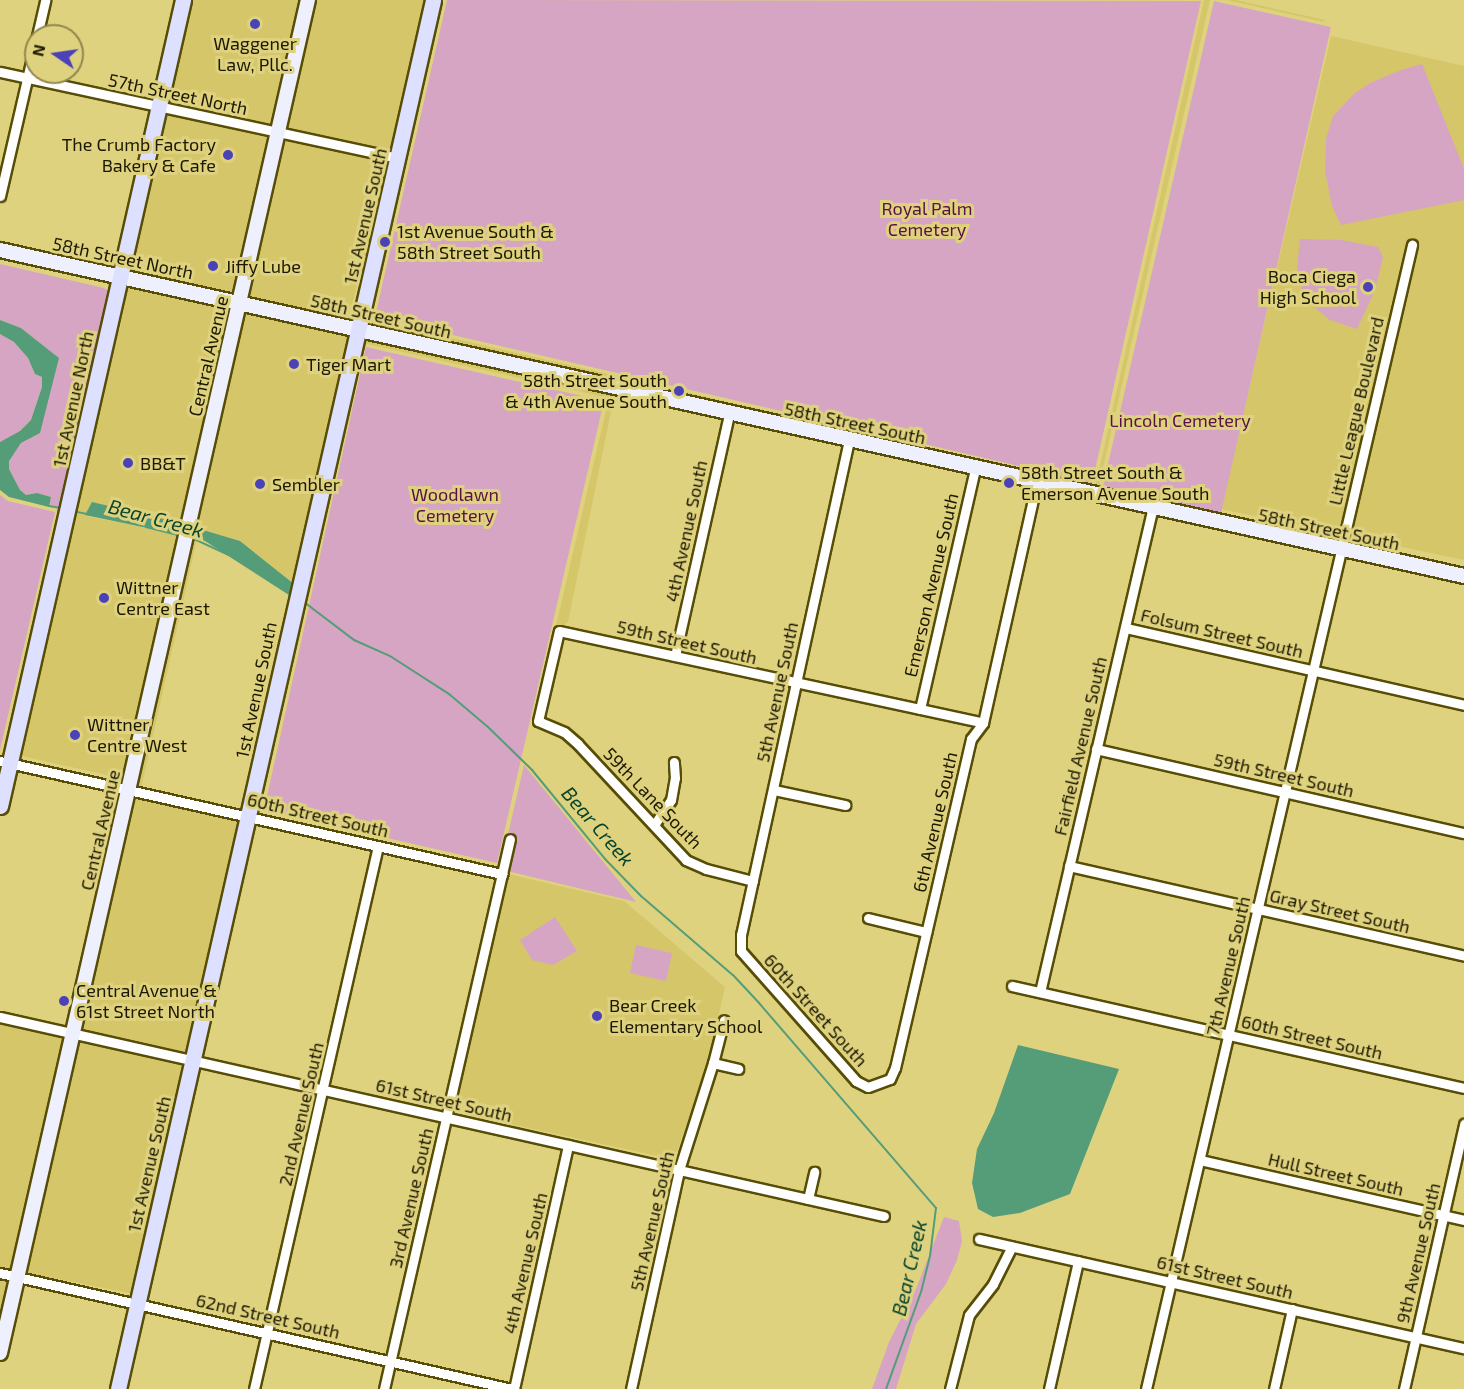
<!DOCTYPE html>
<html>
<head>
<meta charset="utf-8">
<style>
  body { margin:0 }
  #map { position:relative; width:1464px; height:1389px; overflow:hidden; background:#dfd27f; font-family:"Exo 2",sans-serif }
  div>[style] { position:absolute }
  [style*='--x'] { left:calc(var(--x)*1px); top:calc(var(--y)*1px); width:calc(var(--w)*1px); rotate:calc(var(--a)*1deg) }
  .built>* { inset:0; background:#d4c669 }
  .green>* { inset:0; background:#d5a5c3 }
  .water>* { inset:0; background:#559d79 }
  .stream>* { height:2px; margin:-1px; padding:0 1px; transform-origin:1px; border-radius:1px; background:#559d79 }
  .roads { filter:drop-shadow(2px 0 #574d06) drop-shadow(-2px 0 #574d06) drop-shadow(0 2px #574d06) drop-shadow(0 -2px #574d06) }
  .street>* { height:9px; margin:-4.5px; padding:0 4.5px; transform-origin:4.5px; border-radius:4.5px; background:#fff }
  .secondary>* { height:14px; margin:-7px; padding:0 7px; transform-origin:7px; border-radius:7px; background:#eef0fe }
  .primary>* { height:15px; margin:-7.5px; padding:0 7.5px; transform-origin:7.5px; border-radius:7.5px; background:#dde0fe }
  .dots>* { width:16px; height:16px; translate:-50% -50%; box-sizing:border-box; border:3px solid #dfd27f; border-radius:50% }
  span { translate:-50% -50%; white-space:nowrap; text-align:center; line-height:1.15; -webkit-text-stroke:6px #dfd27f; paint-order:stroke }
  .poi-label { font-size:18px; color:#1c1801 }
  .right { translate:-100% -50%; text-align:right }
  .left { translate:0 -50%; text-align:left }
  .street-label { font-size:18px; color:#1c1801 }
  .park-label { font-size:18px; color:#5a1047 }
  .water-label { font-size:20px; color:#07442c; font-style:italic }
  .north { position:absolute; left:24px; top:24px; width:60px; height:60px; box-sizing:border-box; background:#dfd27f; border:2px solid #91884d; border-radius:50%; rotate:283deg; font-size:16px; font-weight:700; line-height:24px; text-align:center; color:#1c1801 }
  .north::after { content:''; display:block; margin:auto; width:21px; height:27px; background:#4c42b8; clip-path:polygon(50% 0,100% 100%,50% 72%,0 100%) }
</style>
</head>
<body>
<div id="map">
  <div class="built">
    <div style="clip-path:polygon(188px 0,303px 0,274px 127px,165px 103px)"></div>
    <div style="clip-path:polygon(313px 0,428px 0,394px 152px,284px 129px)"></div>
    <div style="clip-path:polygon(438px 0,442px 0,371px 315px,374px 320px,1091px 486px,1096px 484px,1204px 0,1210px 0,1099px 485px,1103px 490px,364px 327px)"></div>
    <div style="clip-path:polygon(1227px 0,1236px 0,1325px 20px,1324px 22px)"></div>
    <div style="clip-path:polygon(1331px 36px,1464px 66px,1464px 560px,1221px 509px)"></div>
    <div style="clip-path:polygon(163px 112px,272px 135px,235px 297px,125px 273px)"></div>
    <div style="clip-path:polygon(282px 137px,392px 161px,374px 242px,361px 269px,352px 306px,353px 324px,245px 299px)"></div>
    <div style="clip-path:polygon(126px 282px,233px 305px,184px 524px,172px 520px,86px 516px,181px 535px,125px 779px,17px 755px,107px 356px,120px 329px,127px 292px)"></div>
    <div style="clip-path:polygon(243px 307px,353px 333px,294px 584px,240px 541px,193px 527px)"></div>
    <div style="clip-path:polygon(362px 335px,615px 392px,568px 622px,561px 627px,556px 626px,608px 402px,605px 397px,367px 344px,362px 346px,307px 594px,303px 591px)"></div>
    <div style="clip-path:polygon(191px 538px,197px 539px,141px 789px,133px 787px)"></div>
    <div style="clip-path:polygon(131px 795px,242px 820px,189px 1054px,78px 1030px)"></div>
    <div style="clip-path:polygon(508px 874px,624px 901px,725px 987px,709px 1059px,676px 1154px,671px 1159px,465px 1114px,456px 1106px)"></div>
    <div style="clip-path:polygon(0 1021px,66px 1036px,13px 1271px,0 1268px)"></div>
    <div style="clip-path:polygon(76px 1038px,187px 1062px,134px 1294px,23px 1272px)"></div>
    <div style="clip-path:polygon(0 1277px,11px 1280px,0 1330px)"></div>
  </div>
  <div class="green">
    <div style="clip-path:polygon(447px 0,1201px 1px,1092px 483px,375px 317px)"></div>
    <div style="clip-path:polygon(1214px 1px,1331px 27px,1221px 513px,1103px 486px)"></div>
    <div style="clip-path:polygon(1422px 64px,1464px 169px,1464px 200px,1341px 225px,1332px 206px,1325px 171px,1326px 139px,1333px 116px,1355px 93px,1370px 83px,1401px 70px)"></div>
    <div style="clip-path:polygon(1300px 239px,1341px 240px,1378px 247px,1383px 257px,1375px 290px,1357px 329px,1330px 320px,1308px 302px,1303px 292px,1297px 268px)"></div>
    <div style="clip-path:polygon(0 264px,104px 288px,111px 293px,6px 755px,1px 755px,6px 750px,59px 513px,55px 508px,49px 507px,51px 497px,37px 493px,26px 495px,20px 490px,9px 469px,9px 460px,21px 443px,29px 439px,59px 358px,21px 328px,0 320px)"></div>
    <div style="clip-path:polygon(0 334px,14px 342px,28px 358px,35px 374px,42px 377px,42px 387px,31px 420px,20px 431px,0 442px)"></div>
    <div style="clip-path:polygon(366px 347px,604px 401px,497px 863px,264px 810px)"></div>
    <div style="clip-path:polygon(0 495px,8px 501px,55px 512px,0 750px)"></div>
    <div style="clip-path:polygon(524px 765px,636px 902px,507px 871px,516px 837px,508px 834px)"></div>
    <div style="clip-path:polygon(555px 917px,577px 951px,553px 965px,532px 960px,520px 940px)"></div>
    <div style="clip-path:polygon(636px 945px,672px 953px,666px 981px,630px 973px)"></div>
    <div style="clip-path:polygon(944px 1217px,959px 1221px,962px 1241px,957px 1260px,946px 1284px,916px 1324px,896px 1389px,872px 1389px,889px 1342px,916px 1289px)"></div>
  </div>
  <div class="water">
    <div style="clip-path:polygon(0 320px,21px 328px,59px 358px,40px 433px,21px 443px,9px 461px,9px 469px,20px 490px,26px 495px,37px 493px,51px 497px,49px 507px,9px 497px,0 490px,0 442px,20px 431px,31px 420px,42px 387px,42px 377px,35px 374px,28px 358px,14px 342px,0 334px)"></div>
    <div style="clip-path:polygon(92px 502px,184px 524px,181px 535px,85px 515px)"></div>
    <div style="clip-path:polygon(193px 527px,240px 541px,294px 584px,292px 597px,205px 541px,191px 538px)"></div>
    <div style="clip-path:polygon(1018px 1045px,1119px 1069px,1070px 1194px,1020px 1213px,993px 1217px,978px 1209px,972px 1183px,977px 1149px,994px 1113px)"></div>
  </div>
  <div class="stream">
    <div style="--x:49;--y:506;--w:12;--a:9"></div>
    <div style="--x:72;--y:511;--w:15;--a:11"></div>
    <div style="--x:146;--y:527;--w:36;--a:14"></div>
    <div style="--x:192;--y:538;--w:40;--a:25"></div>
    <div style="--x:304;--y:602;--w:63;--a:37.2"></div>
    <div style="--x:354;--y:640;--w:39;--a:24"></div>
    <div style="--x:390;--y:656;--w:70;--a:32.8"></div>
    <div style="--x:449;--y:694;--w:51;--a:40.2"></div>
    <div style="--x:488;--y:727;--w:62;--a:44.3"></div>
    <div style="--x:532;--y:770;--w:115;--a:50.6"></div>
    <div style="--x:605;--y:859;--w:52;--a:45.8"></div>
    <div style="--x:641;--y:896;--w:121;--a:40.7"></div>
    <div style="--x:733;--y:975;--w:38;--a:47"></div>
    <div style="--x:759;--y:1003;--w:271;--a:49.2"></div>
    <div style="--x:936;--y:1208;--w:48;--a:97.1"></div>
    <div style="--x:930;--y:1256;--w:37;--a:104"></div>
    <div style="--x:921;--y:1292;--w:103;--a:109.8"></div>
  </div>
  <div class="roads">
    <div class="street">
      <div style="--x:37;--y:36;--w:37;--a:-77"></div>
      <div style="--x:0;--y:72;--w:407;--a:12.2"></div>
      <div style="--x:0;--y:196;--w:160;--a:-77"></div>
      <div style="--x:849;--y:440;--w:507;--a:102.31"></div>
      <div style="--x:741;--y:935;--w:16;--a:90"></div>
      <div style="--x:741;--y:951;--w:174;--a:48.5"></div>
      <div style="--x:856;--y:1081;--w:13;--a:27"></div>
      <div style="--x:868;--y:1087;--w:23;--a:-20"></div>
      <div style="--x:890;--y:1079;--w:12;--a:-66"></div>
      <div style="--x:895;--y:1068;--w:338;--a:-77"></div>
      <div style="--x:971;--y:739;--w:20;--a:-53"></div>
      <div style="--x:983;--y:723;--w:247;--a:-77.4"></div>
      <div style="--x:1126;--y:628;--w:347;--a:12.8"></div>
      <div style="--x:675;--y:656;--w:248;--a:-77.4"></div>
      <div style="--x:920;--y:709;--w:247;--a:-77.1"></div>
      <div style="--x:1096;--y:749;--w:377;--a:12.9"></div>
      <div style="--x:0;--y:761;--w:515;--a:12.69"></div>
      <div style="--x:774;--y:790;--w:73;--a:11.9"></div>
      <div style="--x:654;--y:825;--w:30;--a:-56"></div>
      <div style="--x:671;--y:800;--w:22;--a:-80"></div>
      <div style="--x:675;--y:778;--w:16;--a:-94"></div>
      <div style="--x:1069;--y:866;--w:405;--a:12.8"></div>
      <div style="--x:753;--y:881;--w:49;--a:-165.7"></div>
      <div style="--x:706;--y:869;--w:22;--a:-156"></div>
      <div style="--x:686;--y:860;--w:158;--a:-133"></div>
      <div style="--x:578;--y:744;--w:18;--a:-139"></div>
      <div style="--x:564;--y:732;--w:28;--a:-157"></div>
      <div style="--x:538;--y:721;--w:92;--a:-76.9"></div>
      <div style="--x:559;--y:631;--w:434;--a:12.2"></div>
      <div style="--x:868;--y:918;--w:60;--a:13.6"></div>
      <div style="--x:1012;--y:986;--w:463;--a:12.7"></div>
      <div style="--x:1040;--y:992;--w:497;--a:-76.9"></div>
      <div style="--x:0;--y:1017;--w:906;--a:12.69"></div>
      <div style="--x:713;--y:1063;--w:26;--a:13"></div>
      <div style="--x:1200;--y:1160;--w:271;--a:12.8"></div>
      <div style="--x:808;--y:1199;--w:28;--a:-77"></div>
      <div style="--x:979;--y:1239;--w:497;--a:12.7"></div>
      <div style="--x:0;--y:1273;--w:525;--a:12.77"></div>
      <div style="--x:254;--y:1389;--w:557;--a:-77.14"></div>
      <div style="--x:384;--y:1389;--w:564;--a:-77.1"></div>
      <div style="--x:514;--y:1389;--w:250;--a:-77.5"></div>
      <div style="--x:631;--y:1389;--w:224;--a:-77.6"></div>
      <div style="--x:679;--y:1170;--w:112;--a:-72.4"></div>
      <div style="--x:713;--y:1063;--w:44;--a:-75.7"></div>
      <div style="--x:950;--y:1389;--w:76;--a:-75.6"></div>
      <div style="--x:969;--y:1315;--w:39;--a:-52"></div>
      <div style="--x:993;--y:1284;--w:42;--a:-63.4"></div>
      <div style="--x:1049;--y:1389;--w:131;--a:-77.2"></div>
      <div style="--x:1146;--y:1389;--w:1175;--a:-76.91"></div>
      <div style="--x:1274;--y:1389;--w:82;--a:-77.3"></div>
      <div style="--x:1404;--y:1389;--w:272;--a:-77.2"></div>
    </div>
    <div class="secondary">
      <div style="--x:0;--y:250;--w:1500;--a:12.55"></div>
      <div style="--x:0;--y:1353;--w:1388;--a:-77.18"></div>
    </div>
    <div class="primary">
      <div style="--x:0;--y:806;--w:827;--a:-77.21"></div>
      <div style="--x:118;--y:1389;--w:1424;--a:-77.22"></div>
    </div>
  </div>
  <div class="dots">
    <div style="left:255px;top:24px;background:#4c42b8"></div>
    <div style="left:228px;top:155px;background:#4c42b8"></div>
    <div style="left:385px;top:242px;background:#4c42b8"></div>
    <div style="left:213px;top:266px;background:#4c42b8"></div>
    <div style="left:1368px;top:287px;background:#4c42b8"></div>
    <div style="left:294px;top:364px;background:#4c42b8"></div>
    <div style="left:679px;top:391px;background:#4c42b8"></div>
    <div style="left:128px;top:463px;background:#4c42b8"></div>
    <div style="left:1009px;top:483px;background:#4c42b8"></div>
    <div style="left:260px;top:484px;background:#4c42b8"></div>
    <div style="left:104px;top:598px;background:#4c42b8"></div>
    <div style="left:75px;top:735px;background:#4c42b8"></div>
    <div style="left:64px;top:1001px;background:#4c42b8"></div>
    <div style="left:597px;top:1016px;background:#4c42b8"></div>
  </div>
  <div class="poi-label">
    <span style="left:255px;top:54px">Waggener<br>Law, Pllc.</span>
    <span class="right" style="left:216px;top:155px">The Crumb Factory<br>Bakery &amp; Cafe</span>
    <span class="left" style="left:397px;top:242px">1st Avenue South &amp;<br>58th Street South</span>
    <span class="left" style="left:225px;top:266px">Jiffy Lube</span>
    <span class="right" style="left:1356px;top:287px">Boca Ciega<br>High School</span>
    <span class="left" style="left:306px;top:364px">Tiger Mart</span>
    <span class="right" style="left:667px;top:391px">58th Street South<br>&amp; 4th Avenue South</span>
    <span class="left" style="left:140px;top:463px">BB&amp;T</span>
    <span class="left" style="left:1021px;top:483px">58th Street South &amp;<br>Emerson Avenue South</span>
    <span class="left" style="left:272px;top:484px">Sembler</span>
    <span class="left" style="left:116px;top:598px">Wittner<br>Centre East</span>
    <span class="left" style="left:87px;top:735px">Wittner<br>Centre West</span>
    <span class="left" style="left:76px;top:1001px">Central Avenue &amp;<br>61st Street North</span>
    <span class="left" style="left:609px;top:1016px">Bear Creek<br>Elementary School</span>
  </div>
  <div class="street-label">
    <span style="left:178px;top:94px;rotate:12deg">57th Street North</span>
    <span style="left:365px;top:216px;rotate:-77deg">1st Avenue South</span>
    <span style="left:123px;top:258px;rotate:12deg">58th Street North</span>
    <span style="left:381px;top:316px;rotate:13deg">58th Street South</span>
    <span style="left:208px;top:356px;rotate:-77deg">Central Avenue</span>
    <span style="left:73px;top:399px;rotate:-78deg">1st Avenue North</span>
    <span style="left:1356px;top:411px;rotate:-77deg">Little League Boulevard</span>
    <span style="left:855px;top:423px;rotate:12deg">58th Street South</span>
    <span style="left:1329px;top:529px;rotate:12deg">58th Street South</span>
    <span style="left:686px;top:531px;rotate:-78deg">4th Avenue South</span>
    <span style="left:931px;top:585px;rotate:-77deg">Emerson Avenue South</span>
    <span style="left:1222px;top:633px;rotate:13deg">Folsum Street South</span>
    <span style="left:687px;top:642px;rotate:13deg">59th Street South</span>
    <span style="left:256px;top:690px;rotate:-78deg">1st Avenue South</span>
    <span style="left:777px;top:692px;rotate:-78deg">5th Avenue South</span>
    <span style="left:1080px;top:746px;rotate:-77deg">Fairfield Avenue South</span>
    <span style="left:1284px;top:775px;rotate:13deg">59th Street South</span>
    <span style="left:653px;top:798px;rotate:46deg">59th Lane South</span>
    <span style="left:318px;top:815px;rotate:13deg">60th Street South</span>
    <span style="left:935px;top:822px;rotate:-77deg">6th Avenue South</span>
    <span style="left:100px;top:830px;rotate:-77deg">Central Avenue</span>
    <span style="left:1340px;top:911px;rotate:13deg">Gray Street South</span>
    <span style="left:1228px;top:966px;rotate:-77deg">7th Avenue South</span>
    <span style="left:816px;top:1010px;rotate:48deg">60th Street South</span>
    <span style="left:1312px;top:1037px;rotate:13deg">60th Street South</span>
    <span style="left:444px;top:1100px;rotate:13deg">61st Street South</span>
    <span style="left:301px;top:1114px;rotate:-77deg">2nd Avenue South</span>
    <span style="left:149px;top:1164px;rotate:-77deg">1st Avenue South</span>
    <span style="left:1336px;top:1174px;rotate:13deg">Hull Street South</span>
    <span style="left:411px;top:1198px;rotate:-77deg">3rd Avenue South</span>
    <span style="left:652px;top:1221px;rotate:-77deg">5th Avenue South</span>
    <span style="left:1418px;top:1253px;rotate:-77deg">9th Avenue South</span>
    <span style="left:525px;top:1263px;rotate:-77deg">4th Avenue South</span>
    <span style="left:1225px;top:1277px;rotate:13deg">61st Street South</span>
    <span style="left:268px;top:1316px;rotate:13deg">62nd Street South</span>
  </div>
  <div class="park-label">
    <span style="left:927px;top:219px">Royal Palm<br>Cemetery</span>
    <span style="left:1180px;top:420px">Lincoln Cemetery</span>
    <span style="left:455px;top:505px">Woodlawn<br>Cemetery</span>
  </div>
  <div class="water-label">
    <span style="left:156px;top:518px;rotate:15deg">Bear Creek</span>
    <span style="left:598px;top:826px;rotate:49deg">Bear Creek</span>
    <span style="left:909px;top:1268px;rotate:-77deg">Bear Creek</span>
  </div>
  <div class="north">N</div>
</div>
</body>
</html>
